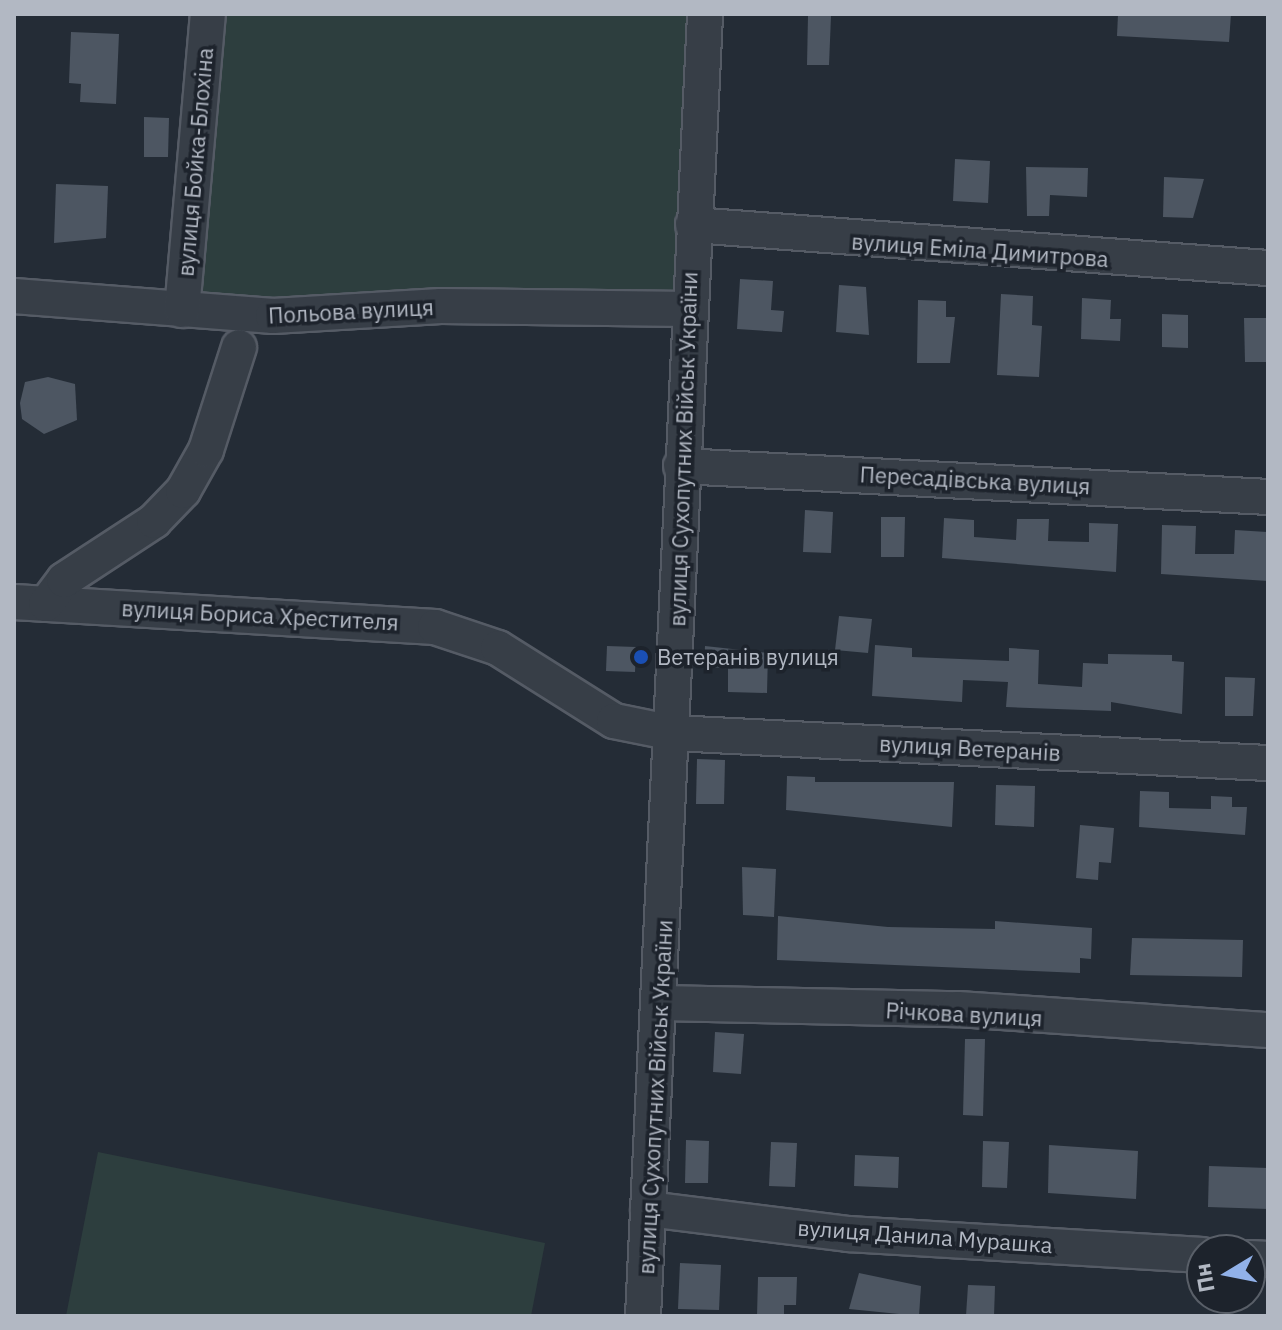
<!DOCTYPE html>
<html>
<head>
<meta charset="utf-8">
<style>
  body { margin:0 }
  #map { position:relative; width:1282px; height:1330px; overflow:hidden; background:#242c36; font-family:"IBM Plex Sans",sans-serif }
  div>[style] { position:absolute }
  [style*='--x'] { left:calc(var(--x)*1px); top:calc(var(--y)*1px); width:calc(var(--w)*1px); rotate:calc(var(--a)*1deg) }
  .green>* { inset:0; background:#2d3e3e }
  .building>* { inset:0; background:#4d5662 }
  .roads { filter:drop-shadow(2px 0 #555b65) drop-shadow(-2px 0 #555b65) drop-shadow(0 2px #555b65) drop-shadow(0 -2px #555b65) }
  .minor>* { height:34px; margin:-17px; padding:0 17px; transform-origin:17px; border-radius:17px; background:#373e47 }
  .dots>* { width:22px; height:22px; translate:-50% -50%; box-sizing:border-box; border:4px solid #1d232c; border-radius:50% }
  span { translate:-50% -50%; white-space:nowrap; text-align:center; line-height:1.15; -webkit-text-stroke:7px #1d232c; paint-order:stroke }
  .street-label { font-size:22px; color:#b2b8c3 }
  .poi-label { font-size:22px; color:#b2b8c3 }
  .left { translate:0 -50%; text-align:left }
  .frame { position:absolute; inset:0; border:16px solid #b2b8c3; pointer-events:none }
  .north { position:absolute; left:1186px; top:1234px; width:80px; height:80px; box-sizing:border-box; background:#1d232c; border:2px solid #595f68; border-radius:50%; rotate:260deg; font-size:22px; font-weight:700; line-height:32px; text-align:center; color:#b2b8c3 }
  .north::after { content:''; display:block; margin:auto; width:28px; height:36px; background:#91b1e9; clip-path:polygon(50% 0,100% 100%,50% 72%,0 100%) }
</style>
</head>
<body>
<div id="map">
  <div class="green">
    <div style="clip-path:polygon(212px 14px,694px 14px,676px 294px,209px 306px,189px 284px)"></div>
    <div style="clip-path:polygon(98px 1152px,545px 1243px,531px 1316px,66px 1316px)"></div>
  </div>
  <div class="building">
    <div style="clip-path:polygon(1118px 14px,1231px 14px,1229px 42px,1117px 36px)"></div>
    <div style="clip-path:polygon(808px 16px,831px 16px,829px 65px,807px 65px)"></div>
    <div style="clip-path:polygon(71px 32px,119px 34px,116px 104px,80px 102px,81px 84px,69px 83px)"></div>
    <div style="clip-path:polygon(144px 117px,169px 118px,168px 157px,144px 157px)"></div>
    <div style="clip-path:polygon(955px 159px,990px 161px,988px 203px,953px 201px)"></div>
    <div style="clip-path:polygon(1026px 167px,1088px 168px,1087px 197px,1050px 195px,1049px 216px,1027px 216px)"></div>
    <div style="clip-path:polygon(1164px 177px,1204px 179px,1193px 218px,1163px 217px)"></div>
    <div style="clip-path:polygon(56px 184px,108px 186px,106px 238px,54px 243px)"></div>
    <div style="clip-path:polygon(740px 279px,773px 281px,771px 310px,784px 311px,782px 332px,737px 329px)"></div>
    <div style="clip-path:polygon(839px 285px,866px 287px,869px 335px,836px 332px)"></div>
    <div style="clip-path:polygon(1001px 294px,1033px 296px,1032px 325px,1042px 326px,1039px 377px,997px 375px)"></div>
    <div style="clip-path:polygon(1082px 298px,1111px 300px,1110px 319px,1121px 319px,1120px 341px,1081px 339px)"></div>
    <div style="clip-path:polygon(918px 300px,946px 301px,946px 317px,955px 317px,950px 363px,917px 363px)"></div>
    <div style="clip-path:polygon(1162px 314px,1188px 315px,1188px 348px,1162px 347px)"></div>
    <div style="clip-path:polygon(1244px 318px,1268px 318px,1268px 362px,1245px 362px)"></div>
    <div style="clip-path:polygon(48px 377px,75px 384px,77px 420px,44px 434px,22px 419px,20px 403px,25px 382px)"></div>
    <div style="clip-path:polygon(805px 510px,833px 512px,831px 553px,803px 552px)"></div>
    <div style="clip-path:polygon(881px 517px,905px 517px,904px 557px,881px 557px)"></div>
    <div style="clip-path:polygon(944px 518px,974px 520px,974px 537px,1016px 540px,1017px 519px,1049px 519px,1048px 541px,1089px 542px,1089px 523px,1118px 524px,1116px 572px,942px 558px)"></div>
    <div style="clip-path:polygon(1162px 525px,1196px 526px,1195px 554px,1234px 554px,1235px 530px,1267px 532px,1268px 581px,1161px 574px)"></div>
    <div style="clip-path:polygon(839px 616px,872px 619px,868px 653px,835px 650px)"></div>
    <div style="clip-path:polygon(875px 645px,912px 648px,912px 657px,1009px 661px,1009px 648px,1039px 650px,1038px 684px,1082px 687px,1083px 663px,1108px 664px,1108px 654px,1172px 655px,1172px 661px,1184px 662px,1182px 714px,1111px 702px,1111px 711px,1006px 707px,1008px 682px,963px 680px,962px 702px,872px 696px)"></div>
    <div style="clip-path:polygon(607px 646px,636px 647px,635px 672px,606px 671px)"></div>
    <div style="clip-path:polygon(705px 646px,768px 653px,767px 693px,728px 692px,728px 668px,704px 667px)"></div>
    <div style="clip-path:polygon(1225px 677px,1255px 678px,1253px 716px,1225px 716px)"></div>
    <div style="clip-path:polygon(697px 759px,725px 760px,724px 804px,696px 804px)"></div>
    <div style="clip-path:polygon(787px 776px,815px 777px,815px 782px,954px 782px,952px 827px,786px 810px)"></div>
    <div style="clip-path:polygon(996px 785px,1035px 786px,1034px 827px,995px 825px)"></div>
    <div style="clip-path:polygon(1140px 791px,1169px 792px,1169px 808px,1211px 809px,1211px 796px,1232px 797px,1232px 807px,1247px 807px,1245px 835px,1139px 827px)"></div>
    <div style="clip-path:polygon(1080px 825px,1114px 828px,1111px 863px,1099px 862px,1098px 880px,1076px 878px)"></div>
    <div style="clip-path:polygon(742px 867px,776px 869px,774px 917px,743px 915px)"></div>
    <div style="clip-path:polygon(778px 916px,888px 927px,995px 929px,995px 921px,1092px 928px,1091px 959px,1080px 958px,1080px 973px,777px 960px)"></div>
    <div style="clip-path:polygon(1132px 938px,1243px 940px,1242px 977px,1130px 975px)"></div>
    <div style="clip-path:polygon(715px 1032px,744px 1034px,741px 1074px,713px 1072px)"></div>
    <div style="clip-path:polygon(965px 1039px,985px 1039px,983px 1116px,963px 1115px)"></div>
    <div style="clip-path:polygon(686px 1140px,709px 1141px,708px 1183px,685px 1183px)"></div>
    <div style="clip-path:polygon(983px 1141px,1009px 1142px,1007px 1188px,982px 1187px)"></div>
    <div style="clip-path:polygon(771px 1142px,797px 1143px,795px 1187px,769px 1186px)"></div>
    <div style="clip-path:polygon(1049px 1145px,1138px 1151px,1136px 1199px,1048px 1193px)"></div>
    <div style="clip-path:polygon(855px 1155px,899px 1157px,898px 1188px,854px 1186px)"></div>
    <div style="clip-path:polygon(1209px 1166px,1268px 1168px,1268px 1209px,1208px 1207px)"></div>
    <div style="clip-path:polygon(680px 1263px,721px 1265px,719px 1310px,678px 1309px)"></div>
    <div style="clip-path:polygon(859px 1273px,921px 1286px,919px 1316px,849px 1309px)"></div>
    <div style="clip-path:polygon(758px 1277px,797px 1277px,796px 1305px,784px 1305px,784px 1316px,757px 1316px)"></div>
    <div style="clip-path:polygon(968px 1285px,995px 1286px,994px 1316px,966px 1316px)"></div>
  </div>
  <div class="roads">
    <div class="minor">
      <div style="--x:693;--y:225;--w:577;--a:4.28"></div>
      <div style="--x:14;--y:296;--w:260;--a:4.4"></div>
      <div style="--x:273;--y:316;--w:168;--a:-3.4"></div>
      <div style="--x:441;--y:306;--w:248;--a:0.7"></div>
      <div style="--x:182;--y:310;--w:297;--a:-85"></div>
      <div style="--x:681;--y:466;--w:588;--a:3.02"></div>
      <div style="--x:14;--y:602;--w:422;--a:3.4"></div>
      <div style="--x:435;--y:627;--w:66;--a:18.4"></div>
      <div style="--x:498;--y:648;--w:137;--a:32.2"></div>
      <div style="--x:614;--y:721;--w:60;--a:11.5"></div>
      <div style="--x:673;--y:733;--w:596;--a:2.89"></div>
      <div style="--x:46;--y:604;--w:30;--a:-53"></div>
      <div style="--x:64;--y:580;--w:108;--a:-33.2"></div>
      <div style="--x:154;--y:521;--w:42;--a:-46"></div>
      <div style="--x:183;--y:491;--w:47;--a:-60.7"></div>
      <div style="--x:206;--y:450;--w:108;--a:-72.2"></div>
      <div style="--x:660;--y:1003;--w:298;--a:1.2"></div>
      <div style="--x:958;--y:1009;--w:311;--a:3.9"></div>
      <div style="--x:648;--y:1209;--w:202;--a:7.1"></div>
      <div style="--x:848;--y:1234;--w:355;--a:3.4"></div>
      <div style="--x:1250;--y:1258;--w:18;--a:3"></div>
      <div style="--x:643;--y:1316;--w:1303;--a:-87.27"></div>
    </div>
  </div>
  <div class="dots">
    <div style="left:641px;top:657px;background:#1a4fb4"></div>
  </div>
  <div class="street-label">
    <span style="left:195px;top:162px;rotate:-85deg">вулиця Бойка-Блохіна</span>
    <span style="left:980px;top:250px;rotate:4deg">вулиця Еміла Димитрова</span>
    <span style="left:351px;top:311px;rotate:-3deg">Польова вулиця</span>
    <span style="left:683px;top:449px;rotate:-88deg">вулиця Сухопутних Військ України</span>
    <span style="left:975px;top:480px;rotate:3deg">Пересадівська вулиця</span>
    <span style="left:260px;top:615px;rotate:3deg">вулиця Бориса Хрестителя</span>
    <span style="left:970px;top:748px;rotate:3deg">вулиця Ветеранів</span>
    <span style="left:964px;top:1014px;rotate:3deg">Річкова вулиця</span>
    <span style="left:655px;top:1097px;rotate:-87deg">вулиця Сухопутних Військ України</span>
    <span style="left:925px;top:1236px;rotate:4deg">вулиця Данила Мурашка</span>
  </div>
  <div class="poi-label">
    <span class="left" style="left:657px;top:657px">Ветеранів вулиця</span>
  </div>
  <div class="frame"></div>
  <div class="north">Пн</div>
</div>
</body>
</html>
